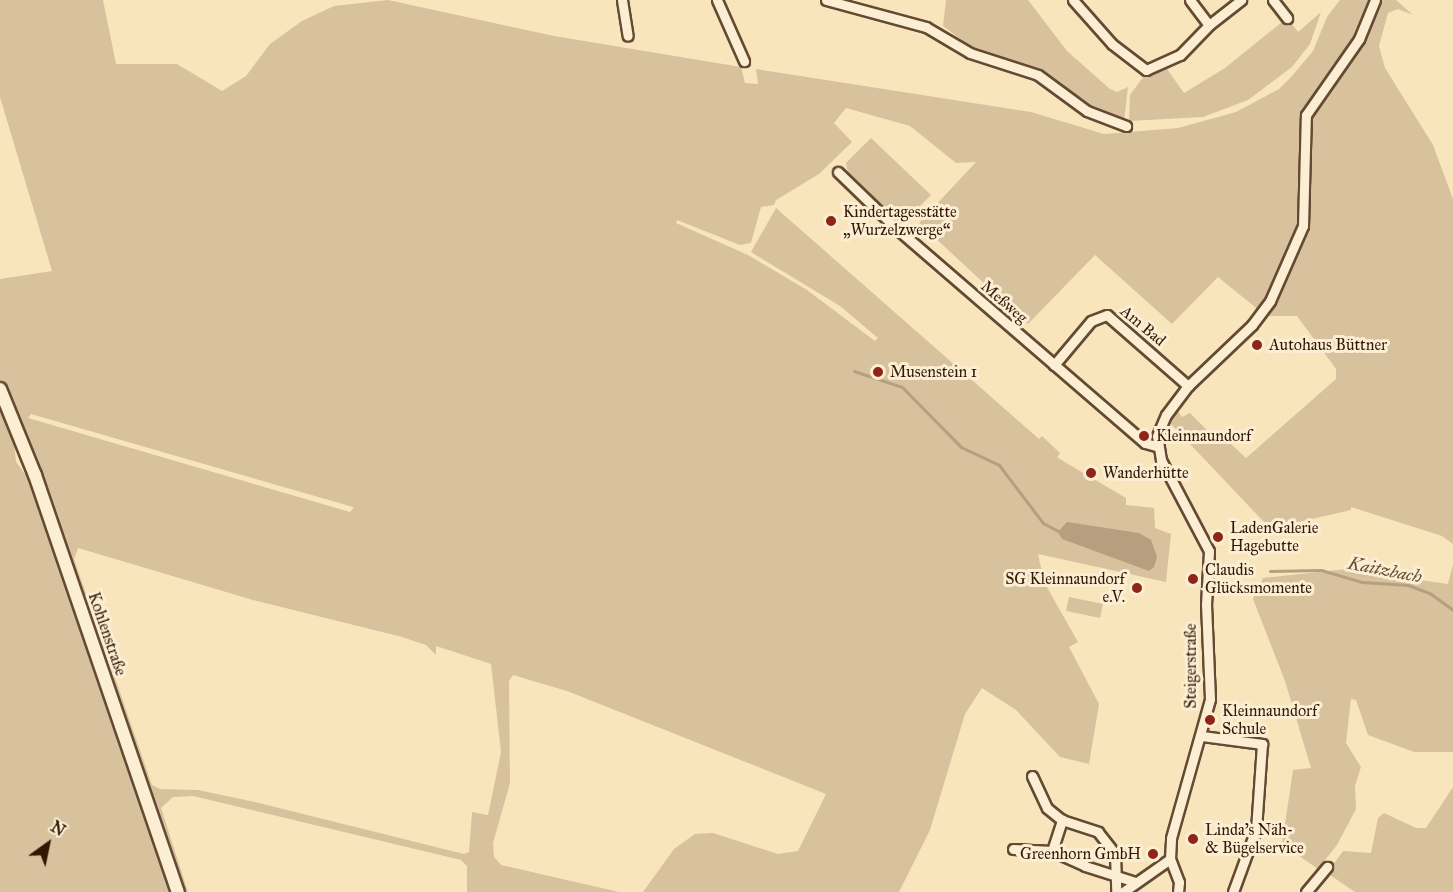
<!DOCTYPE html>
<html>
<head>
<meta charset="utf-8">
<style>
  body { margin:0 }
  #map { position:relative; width:1453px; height:892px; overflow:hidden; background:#f9e5bc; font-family:"IM FELL Great Primer",serif }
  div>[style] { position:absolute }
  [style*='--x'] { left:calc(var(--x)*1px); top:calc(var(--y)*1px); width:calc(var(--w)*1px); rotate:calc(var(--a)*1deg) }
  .green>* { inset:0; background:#d7c29d }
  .water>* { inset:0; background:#b59f7e }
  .stream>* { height:3px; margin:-1.5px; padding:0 1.5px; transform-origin:1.5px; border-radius:1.5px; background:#b59f7e }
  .roads { filter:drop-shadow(2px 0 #644a33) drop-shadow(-2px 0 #644a33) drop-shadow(0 2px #644a33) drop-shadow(0 -2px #644a33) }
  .minor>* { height:9px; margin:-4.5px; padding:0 4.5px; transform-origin:4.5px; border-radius:4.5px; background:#fbeed3 }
  .tertiary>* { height:12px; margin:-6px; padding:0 6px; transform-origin:6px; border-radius:6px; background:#fbeed3 }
  .dots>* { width:16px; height:16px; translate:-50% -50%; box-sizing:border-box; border:3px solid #fbeed3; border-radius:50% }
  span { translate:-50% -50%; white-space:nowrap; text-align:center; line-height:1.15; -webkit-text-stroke:6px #fbeed3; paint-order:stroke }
  .poi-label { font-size:16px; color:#321705 }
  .left { translate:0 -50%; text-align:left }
  .right { translate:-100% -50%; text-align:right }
  .street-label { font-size:16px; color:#321705 }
  .water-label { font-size:18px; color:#664d35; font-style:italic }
  .north { position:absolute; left:18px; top:814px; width:60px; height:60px; -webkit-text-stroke:4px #fbeed3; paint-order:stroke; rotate:33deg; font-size:16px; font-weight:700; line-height:24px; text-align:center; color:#321705 }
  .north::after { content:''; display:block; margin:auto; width:21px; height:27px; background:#321705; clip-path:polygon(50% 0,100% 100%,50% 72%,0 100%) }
</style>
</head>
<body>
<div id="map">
  <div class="green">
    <div style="clip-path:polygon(evenodd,0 0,103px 0,116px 64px,177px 64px,222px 91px,246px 76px,270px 44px,302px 21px,334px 6px,388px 0,554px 36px,741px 67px,745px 83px,758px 84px,756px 69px,1031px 112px,1104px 134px,1178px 128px,1236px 112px,1279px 89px,1292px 76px,1313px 51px,1327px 17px,1340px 0,1396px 0,1413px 15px,1398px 9px,1388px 13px,1379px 46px,1385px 68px,1433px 145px,1453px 199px,1453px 544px,1442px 536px,1351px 507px,1351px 510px,1255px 532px,1265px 523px,1170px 423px,1177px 410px,1182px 417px,1190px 413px,1219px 442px,1230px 443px,1246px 458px,1336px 379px,1336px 369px,1297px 316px,1266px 316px,1218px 277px,1172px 324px,1095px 255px,1028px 324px,919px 223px,976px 162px,956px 163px,910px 126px,846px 108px,834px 123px,852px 142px,819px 174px,776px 200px,774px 205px,761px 207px,751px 243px,740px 245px,677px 220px,676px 223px,748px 255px,807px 290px,875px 341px,878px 338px,840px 306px,751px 252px,776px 208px,1039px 439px,1042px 436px,1060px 453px,1057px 457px,1063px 461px,1126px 498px,1126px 505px,1154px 508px,1155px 528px,1171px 534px,1166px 582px,1038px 554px,1044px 582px,1078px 642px,1069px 647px,1099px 704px,1089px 764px,1060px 757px,1016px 710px,982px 688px,965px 714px,930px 830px,899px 892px,643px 892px,674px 849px,695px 834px,713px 833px,778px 854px,798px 851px,826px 794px,567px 691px,513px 675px,509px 681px,510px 783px,493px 843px,494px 857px,501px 865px,619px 892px,467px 892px,467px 866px,461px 860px,193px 796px,173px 797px,161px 808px,188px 892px,0 892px,0 279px,52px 271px,0 97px,0 0,31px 414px,353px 507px,354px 507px,350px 512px,28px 418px,31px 414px,0 0,12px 424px,34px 486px,16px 462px,12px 424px,0 0,78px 548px,253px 600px,402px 637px,426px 645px,436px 655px,436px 646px,491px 664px,501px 752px,488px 815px,472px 812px,469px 852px,464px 854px,255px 802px,198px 790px,160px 789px,152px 785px,74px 559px,78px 548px)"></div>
    <div style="clip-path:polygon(946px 0,1028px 0,1067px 51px,1110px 89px,1117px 92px,1128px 87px,1124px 122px,1092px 111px,1041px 69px,1037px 72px,974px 49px,943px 26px)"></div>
    <div style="clip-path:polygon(1321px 12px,1310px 44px,1292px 67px,1248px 100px,1203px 117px,1129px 121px,1130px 95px,1144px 76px,1167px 69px,1184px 93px,1225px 68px,1287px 18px,1298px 32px)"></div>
    <div style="clip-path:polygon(871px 138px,931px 195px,902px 224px,858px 184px,855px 186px,847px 169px,846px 163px)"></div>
    <div style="clip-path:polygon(1453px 564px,1453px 752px,1414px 752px,1368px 735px,1356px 700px,1351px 699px,1346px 743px,1361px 767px,1355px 786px,1356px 809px,1337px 845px,1318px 869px,1282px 844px,1293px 770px,1311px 768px,1285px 681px,1253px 599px,1263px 578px,1347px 569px,1448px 584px)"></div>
    <div style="clip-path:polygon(1069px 597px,1103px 604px,1100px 618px,1066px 611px)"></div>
    <div style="clip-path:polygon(1453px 787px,1453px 892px,1355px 892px,1327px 873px,1343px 851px,1371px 853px,1378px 818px,1384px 813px,1416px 828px,1426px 828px)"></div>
  </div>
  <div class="water">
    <div style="clip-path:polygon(1067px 522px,1139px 533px,1151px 540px,1157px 557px,1154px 567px,1149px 571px,1062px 539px,1058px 532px)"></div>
  </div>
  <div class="stream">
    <div style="--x:854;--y:371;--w:51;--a:18.4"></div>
    <div style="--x:902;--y:387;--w:84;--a:45.5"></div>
    <div style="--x:961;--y:447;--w:42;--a:25.3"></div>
    <div style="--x:999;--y:465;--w:73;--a:52.8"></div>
    <div style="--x:1043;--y:523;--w:19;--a:28"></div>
    <div style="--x:1270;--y:571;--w:51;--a:-1.1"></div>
    <div style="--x:1321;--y:570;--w:43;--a:16.3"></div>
    <div style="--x:1362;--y:582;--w:46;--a:3.7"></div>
    <div style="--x:1408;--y:585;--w:25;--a:21"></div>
    <div style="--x:1431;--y:594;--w:27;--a:36"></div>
  </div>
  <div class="roads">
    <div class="minor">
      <div style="--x:622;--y:0;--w:36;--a:81"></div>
      <div style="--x:717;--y:0;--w:67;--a:66.1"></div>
      <div style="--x:826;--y:0;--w:104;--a:15.1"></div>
      <div style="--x:926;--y:27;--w:51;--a:30.6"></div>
      <div style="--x:970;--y:53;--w:71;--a:17.9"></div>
      <div style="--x:1038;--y:75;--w:61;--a:36.3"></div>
      <div style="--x:1087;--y:111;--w:42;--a:21"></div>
      <div style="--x:1073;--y:0;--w:59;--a:48.4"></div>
      <div style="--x:1112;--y:44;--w:43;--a:37.4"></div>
      <div style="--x:1146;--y:70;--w:37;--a:-24"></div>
      <div style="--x:1180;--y:55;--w:42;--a:-46"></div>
      <div style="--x:1209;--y:25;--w:41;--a:-38"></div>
      <div style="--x:1190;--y:0;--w:31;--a:53"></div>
      <div style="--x:1273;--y:0;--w:23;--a:52"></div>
      <div style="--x:838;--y:172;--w:81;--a:44"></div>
      <div style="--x:896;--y:228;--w:329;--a:40.8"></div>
      <div style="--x:1145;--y:443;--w:11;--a:15"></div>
      <div style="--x:1054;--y:365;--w:57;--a:-49.9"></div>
      <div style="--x:1091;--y:321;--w:17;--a:-21"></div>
      <div style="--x:1107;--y:315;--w:108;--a:41.2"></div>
      <div style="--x:1202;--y:736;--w:61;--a:7.6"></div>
      <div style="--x:1262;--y:744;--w:85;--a:94"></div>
      <div style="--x:1256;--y:829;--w:67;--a:110.1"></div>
      <div style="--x:1032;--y:776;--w:35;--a:65"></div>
      <div style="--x:1047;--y:808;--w:19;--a:39"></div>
      <div style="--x:1013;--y:849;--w:39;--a:3"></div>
      <div style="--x:1052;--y:851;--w:36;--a:24"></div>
      <div style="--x:1085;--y:866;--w:52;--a:17.7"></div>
      <div style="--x:1052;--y:851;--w:33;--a:-72"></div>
      <div style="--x:1062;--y:820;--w:38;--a:18"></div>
      <div style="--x:1098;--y:832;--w:28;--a:52"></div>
      <div style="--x:1115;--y:854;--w:38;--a:88"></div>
      <div style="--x:1123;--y:892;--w:57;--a:-35.1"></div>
      <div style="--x:1178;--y:892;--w:10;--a:-84"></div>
      <div style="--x:1179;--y:882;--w:25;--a:-111"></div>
      <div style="--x:1170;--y:859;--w:21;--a:-87"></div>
      <div style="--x:1171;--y:838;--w:144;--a:-74.3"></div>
      <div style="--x:1210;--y:699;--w:94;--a:-92.4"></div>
      <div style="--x:1206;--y:605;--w:54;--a:-86.8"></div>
      <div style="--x:1209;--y:551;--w:103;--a:-117.8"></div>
      <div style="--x:1161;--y:460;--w:24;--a:-99"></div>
      <div style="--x:1157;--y:436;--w:23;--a:-67"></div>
      <div style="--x:1166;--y:415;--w:36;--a:-53"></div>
      <div style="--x:1188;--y:386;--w:88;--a:-43.6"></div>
      <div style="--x:1252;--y:325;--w:30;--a:-53"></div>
      <div style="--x:1270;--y:301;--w:82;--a:-66.3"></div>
      <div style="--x:1303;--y:226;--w:111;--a:-88.5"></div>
      <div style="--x:1306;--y:115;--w:93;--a:-55.1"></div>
      <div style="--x:1359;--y:39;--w:42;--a:-67.7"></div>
      <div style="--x:1306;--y:892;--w:33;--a:-50"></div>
    </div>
    <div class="tertiary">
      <div style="--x:0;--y:389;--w:93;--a:67.9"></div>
      <div style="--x:35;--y:475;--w:441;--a:71.1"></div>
    </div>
  </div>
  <div class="dots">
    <div style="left:831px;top:221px;background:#8f2418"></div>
    <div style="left:1257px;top:345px;background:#8f2418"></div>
    <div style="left:878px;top:372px;background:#8f2418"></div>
    <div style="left:1144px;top:436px;background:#8f2418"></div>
    <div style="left:1091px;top:473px;background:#8f2418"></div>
    <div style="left:1218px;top:537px;background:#8f2418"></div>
    <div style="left:1193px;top:579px;background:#8f2418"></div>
    <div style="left:1137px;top:588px;background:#8f2418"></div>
    <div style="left:1210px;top:720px;background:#8f2418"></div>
    <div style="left:1193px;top:839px;background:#8f2418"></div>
    <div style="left:1153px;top:854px;background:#8f2418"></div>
  </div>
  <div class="poi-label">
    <span class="left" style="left:843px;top:221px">Kindertagesstätte<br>„Wurzelzwerge“</span>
    <span class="left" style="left:1269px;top:345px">Autohaus Büttner</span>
    <span class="left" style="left:890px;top:372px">Musenstein 1</span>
    <span class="left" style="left:1156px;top:436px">Kleinnaundorf</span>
    <span class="left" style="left:1103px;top:473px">Wanderhütte</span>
    <span class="left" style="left:1230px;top:537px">LadenGalerie<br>Hagebutte</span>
    <span class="left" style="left:1205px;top:579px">Claudis<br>Glücksmomente</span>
    <span class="right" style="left:1125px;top:588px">SG Kleinnaundorf<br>e.V.</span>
    <span class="left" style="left:1222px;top:720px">Kleinnaundorf<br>Schule</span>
    <span class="left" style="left:1205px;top:839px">Linda's Näh-<br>&amp; Bügelservice</span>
    <span class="right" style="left:1141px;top:854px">Greenhorn GmbH</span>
  </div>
  <div class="street-label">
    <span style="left:1004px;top:302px;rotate:41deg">Meßweg</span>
    <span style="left:1143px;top:326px;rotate:40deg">Am Bad</span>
    <span style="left:107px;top:634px;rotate:71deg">Kohlenstraße</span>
    <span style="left:1191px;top:666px;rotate:-90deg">Steigerstraße</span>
  </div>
  <div class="water-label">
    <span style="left:1385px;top:570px;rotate:11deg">Kaitzbach</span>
  </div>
  <div class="north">N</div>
</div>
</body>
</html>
